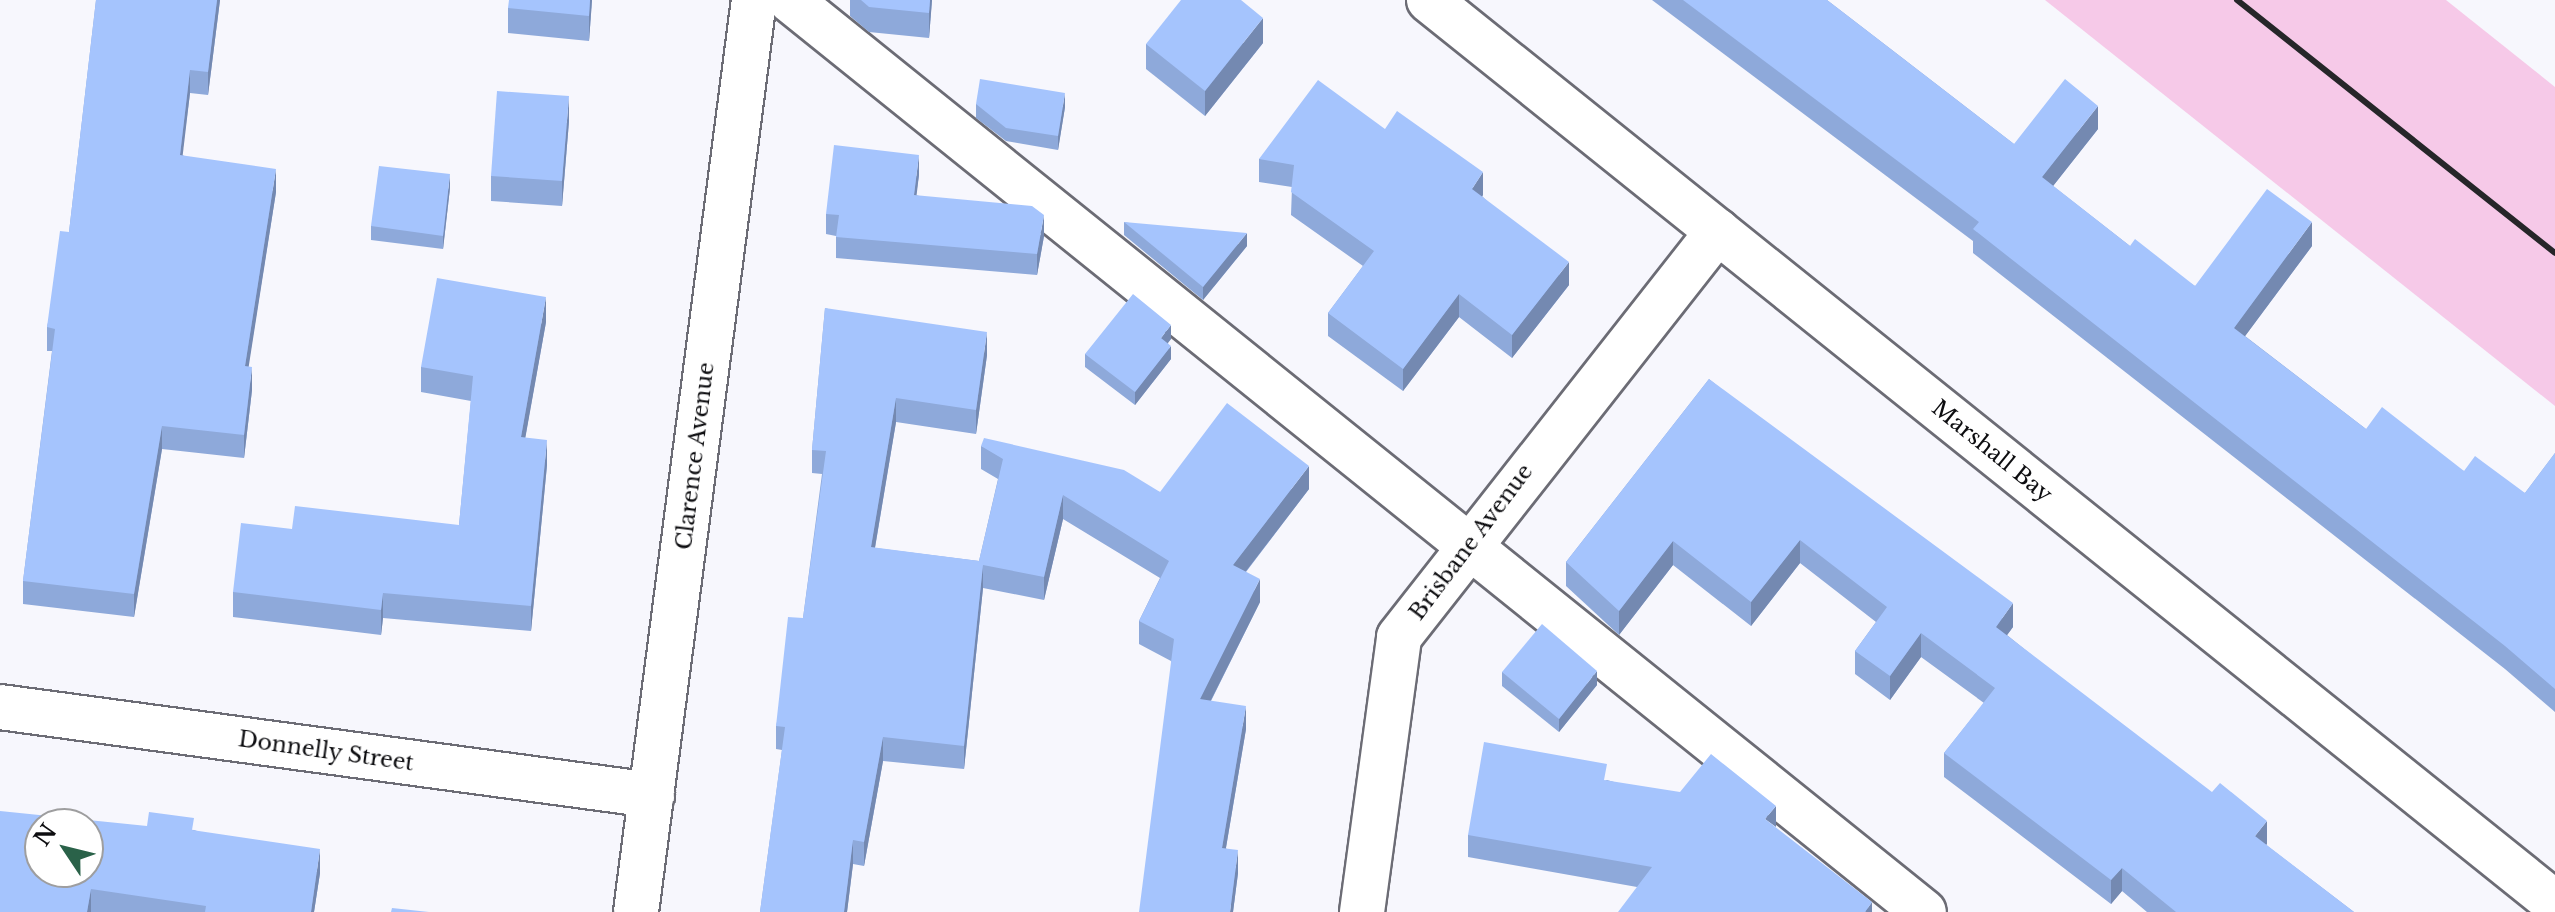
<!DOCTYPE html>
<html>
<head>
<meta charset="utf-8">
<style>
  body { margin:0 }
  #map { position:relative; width:2555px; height:912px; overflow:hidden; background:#f7f7fd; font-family:"Libre Baskerville",serif }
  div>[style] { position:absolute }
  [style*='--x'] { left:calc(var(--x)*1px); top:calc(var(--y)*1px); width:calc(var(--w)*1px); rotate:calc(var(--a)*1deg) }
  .green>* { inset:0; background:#f6c9e8 }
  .roads { filter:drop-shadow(2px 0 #6c6c75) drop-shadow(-2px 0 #6c6c75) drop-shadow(0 2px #6c6c75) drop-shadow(0 -2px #6c6c75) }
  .minor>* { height:44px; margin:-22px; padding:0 22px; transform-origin:22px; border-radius:22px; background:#fff }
  .rail>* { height:6px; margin:-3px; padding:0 3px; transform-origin:3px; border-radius:3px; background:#262629 }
  .wall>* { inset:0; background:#8ea9da }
  .shaded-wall>* { inset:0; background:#7489b1 }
  .building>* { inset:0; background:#a5c4fd }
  span { translate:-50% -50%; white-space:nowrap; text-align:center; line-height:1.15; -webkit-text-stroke:6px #fff; paint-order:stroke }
  .street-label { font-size:22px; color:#0d0d10 }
  .north { position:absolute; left:24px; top:808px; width:80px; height:80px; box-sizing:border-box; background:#fff; border:2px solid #9e9e9f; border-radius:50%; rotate:305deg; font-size:22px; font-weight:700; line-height:32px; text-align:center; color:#0d0d10 }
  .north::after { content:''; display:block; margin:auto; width:28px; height:36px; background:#2a6249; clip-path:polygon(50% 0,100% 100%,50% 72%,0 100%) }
</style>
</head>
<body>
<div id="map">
  <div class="green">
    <div style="clip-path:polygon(2045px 0,2446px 0,2555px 87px,2555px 406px)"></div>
  </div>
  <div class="roads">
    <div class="minor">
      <div style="--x:790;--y:0;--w:1455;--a:38.81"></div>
      <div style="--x:1429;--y:0;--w:1443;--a:38.73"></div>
      <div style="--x:0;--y:707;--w:658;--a:7.69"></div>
      <div style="--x:636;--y:912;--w:920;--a:-82.63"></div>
      <div style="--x:1362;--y:912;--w:277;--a:-82.3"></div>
      <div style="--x:1399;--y:637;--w:516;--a:-51.84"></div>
    </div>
  </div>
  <div class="rail">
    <div style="--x:2237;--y:0;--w:406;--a:38.5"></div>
  </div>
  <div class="wall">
    <div style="clip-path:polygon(96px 0,220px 0,208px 95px,190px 93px,182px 155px,276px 192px,248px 367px,252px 390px,244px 458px,162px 449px,134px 617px,23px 604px,23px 581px,52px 351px,47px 351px,47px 327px,69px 232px)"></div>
    <div style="clip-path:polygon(592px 0,589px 41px,508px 33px,508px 8px)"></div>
    <div style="clip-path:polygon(850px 0,932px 0,929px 38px,869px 32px,850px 16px)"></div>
    <div style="clip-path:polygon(1652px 0,1827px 0,2014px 144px,2098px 129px,2053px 186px,2130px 246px,2195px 286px,2312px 246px,2245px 336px,2366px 429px,2464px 471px,2525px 493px,2555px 453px,2555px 712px,2505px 669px,1973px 253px,1973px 241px)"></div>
    <div style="clip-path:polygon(1263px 43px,1205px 116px,1146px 69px,1146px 44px)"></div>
    <div style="clip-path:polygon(976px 104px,1065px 107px,1058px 150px,1006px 141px,976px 118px)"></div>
    <div style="clip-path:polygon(569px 121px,562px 206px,491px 201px,491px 176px)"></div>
    <div style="clip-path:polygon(1385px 129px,1483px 195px,1482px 196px,1569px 285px,1512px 358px,1459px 317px,1403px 391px,1328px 336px,1328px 313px,1363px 266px,1291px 215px,1292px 187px,1259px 182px,1259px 159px)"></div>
    <div style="clip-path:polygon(919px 175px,916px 195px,1044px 236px,1037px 275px,836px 258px,836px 236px,826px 234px,826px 214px)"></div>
    <div style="clip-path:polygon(450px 188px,443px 249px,371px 240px,371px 226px)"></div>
    <div style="clip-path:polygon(1124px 222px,1247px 246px,1203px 300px,1124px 235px)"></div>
    <div style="clip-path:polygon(825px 308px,987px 355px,976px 434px,896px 422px,875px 548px,979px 561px,998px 479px,981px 469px,981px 446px,1160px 492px,1309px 489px,1246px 572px,1260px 602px,1211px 701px,1246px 729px,1226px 848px,1238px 873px,1233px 912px,1171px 661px,1139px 644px,1139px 621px,1160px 578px,1063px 519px,1044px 600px,983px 588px,964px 769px,883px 761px,864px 866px,853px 864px,847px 912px,760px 912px,782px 750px,776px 749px,776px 726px,803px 618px,822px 474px,812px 473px,812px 450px)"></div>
    <div style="clip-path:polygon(546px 322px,525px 438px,547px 465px,531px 631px,383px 618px,381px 635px,233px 617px,233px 592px,459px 525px,471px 401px,421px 392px,421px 367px)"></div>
    <div style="clip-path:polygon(1171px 339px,1168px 343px,1171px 359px,1135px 405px,1085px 367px,1085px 354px)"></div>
    <div style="clip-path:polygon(1709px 379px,2013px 627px,2007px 635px,2266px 845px,2354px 912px,2147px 912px,2122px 891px,2111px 904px,1944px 777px,1944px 753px,1984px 703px,1921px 657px,1890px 700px,1855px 674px,1855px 651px,1876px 622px,1800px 563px,1751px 626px,1673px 565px,1619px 635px,1566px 586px,1566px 562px)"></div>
    <div style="clip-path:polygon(1502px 672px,1597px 685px,1559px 732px,1502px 686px)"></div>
    <div style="clip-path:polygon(1607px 780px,1775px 828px,1872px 912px,1637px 887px,1468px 857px,1468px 835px)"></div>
    <div style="clip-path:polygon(147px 826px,194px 830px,320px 873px,314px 912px,0 912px)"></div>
  </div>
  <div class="shaded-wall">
    <div style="clip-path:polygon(217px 0,220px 0,208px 95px,208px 72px)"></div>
    <div style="clip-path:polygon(590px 0,592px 0,589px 41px,589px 16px)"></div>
    <div style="clip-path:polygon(930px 0,932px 0,929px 38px,929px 13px)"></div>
    <div style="clip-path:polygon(1263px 18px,1263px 43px,1205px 116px,1205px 91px)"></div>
    <div style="clip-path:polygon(190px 70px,190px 93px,180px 178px,180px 155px)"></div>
    <div style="clip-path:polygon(1065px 93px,1065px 107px,1058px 150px,1058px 136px)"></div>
    <div style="clip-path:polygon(569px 96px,569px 121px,562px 206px,562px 181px)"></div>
    <div style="clip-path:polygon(2098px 106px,2098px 129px,2042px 200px,2042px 177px)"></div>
    <div style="clip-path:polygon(919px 155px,919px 175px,914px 216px,914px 195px)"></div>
    <div style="clip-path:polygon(276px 169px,276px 192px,245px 390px,245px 366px)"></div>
    <div style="clip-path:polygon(1483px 172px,1483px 195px,1472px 211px,1472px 189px)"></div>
    <div style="clip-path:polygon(450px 174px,450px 188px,443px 249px,443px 236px)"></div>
    <div style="clip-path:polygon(1044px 215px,1044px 236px,1037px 275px,1037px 254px)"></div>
    <div style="clip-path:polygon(2312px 222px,2312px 246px,2234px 351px,2234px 328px)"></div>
    <div style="clip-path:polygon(1247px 233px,1247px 246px,1203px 300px,1203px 287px)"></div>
    <div style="clip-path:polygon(1569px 262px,1569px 285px,1512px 358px,1512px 335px)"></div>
    <div style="clip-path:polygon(1459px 294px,1459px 317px,1403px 391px,1403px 369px)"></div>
    <div style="clip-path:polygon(546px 297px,546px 322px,521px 462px,521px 437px)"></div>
    <div style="clip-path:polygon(1171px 325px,1171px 339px,1161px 351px,1161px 338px)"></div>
    <div style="clip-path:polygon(987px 332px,987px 355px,976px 434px,976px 410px)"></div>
    <div style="clip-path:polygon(1171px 346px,1171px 359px,1135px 405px,1135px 392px)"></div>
    <div style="clip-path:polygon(252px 367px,252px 390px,244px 458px,244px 435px)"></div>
    <div style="clip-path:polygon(896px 398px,896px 422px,871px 571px,871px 547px)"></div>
    <div style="clip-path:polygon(162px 426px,162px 449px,134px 617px,134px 594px)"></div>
    <div style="clip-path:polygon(547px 440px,547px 465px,531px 631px,531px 606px)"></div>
    <div style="clip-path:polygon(1309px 466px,1309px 489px,1233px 588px,1233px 565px)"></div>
    <div style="clip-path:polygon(1063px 495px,1063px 519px,1044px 600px,1044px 577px)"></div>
    <div style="clip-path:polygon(1800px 540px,1800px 563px,1751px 626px,1751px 602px)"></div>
    <div style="clip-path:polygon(1673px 541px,1673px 565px,1619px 635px,1619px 611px)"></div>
    <div style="clip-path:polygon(983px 565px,983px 588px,964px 769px,964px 746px)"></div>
    <div style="clip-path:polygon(1260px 579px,1260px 602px,1200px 722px,1200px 699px)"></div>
    <div style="clip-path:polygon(383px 593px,383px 618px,381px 635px,381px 610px)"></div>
    <div style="clip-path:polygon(2013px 603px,2013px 627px,1996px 650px,1996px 627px)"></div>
    <div style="clip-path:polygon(1921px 633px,1921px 657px,1890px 700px,1890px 676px)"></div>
    <div style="clip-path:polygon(1597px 671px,1597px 685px,1559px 732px,1559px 719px)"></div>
    <div style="clip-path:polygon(1246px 706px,1246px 729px,1222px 871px,1222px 848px)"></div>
    <div style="clip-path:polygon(883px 737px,883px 761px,864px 866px,864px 842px)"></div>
    <div style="clip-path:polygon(1776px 806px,1776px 827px,1765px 819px)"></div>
    <div style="clip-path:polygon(2267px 821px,2267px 844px,2255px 860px,2255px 836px)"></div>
    <div style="clip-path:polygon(853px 840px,853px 864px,847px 912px,844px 912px)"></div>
    <div style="clip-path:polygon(320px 849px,320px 873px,314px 912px,311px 912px)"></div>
    <div style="clip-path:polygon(1238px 850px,1238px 873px,1233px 912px,1230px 912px)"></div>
    <div style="clip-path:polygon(2122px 868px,2122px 891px,2111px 904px,2111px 880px)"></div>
    <div style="clip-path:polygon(91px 889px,91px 912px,87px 912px)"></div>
    <div style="clip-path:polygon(1872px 902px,1872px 912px,1865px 912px)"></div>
  </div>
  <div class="building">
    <div style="clip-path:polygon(96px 0,217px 0,208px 72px,190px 70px,180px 155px,276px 169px,245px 366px,252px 367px,244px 435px,162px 426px,134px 594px,23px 581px,55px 329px,47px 327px,60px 231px,69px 232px)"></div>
    <div style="clip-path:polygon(509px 0,590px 0,589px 16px,508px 8px)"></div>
    <div style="clip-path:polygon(861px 0,930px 0,929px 13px,869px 7px)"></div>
    <div style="clip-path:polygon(1181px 0,1241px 0,1263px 18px,1205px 91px,1146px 44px)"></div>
    <div style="clip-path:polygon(1683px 0,1827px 0,2014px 144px,2065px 79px,2098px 106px,2042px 177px,2130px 246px,2135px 239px,2195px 286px,2267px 189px,2312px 222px,2234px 328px,2366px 429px,2382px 407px,2464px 471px,2475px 456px,2525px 493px,2555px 453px,2555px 689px,2505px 646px,1973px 229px,1979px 222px)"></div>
    <div style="clip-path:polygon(980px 79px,1065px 93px,1058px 136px,1006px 128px,976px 104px)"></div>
    <div style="clip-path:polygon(1318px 80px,1385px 129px,1397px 111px,1483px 172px,1472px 189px,1569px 262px,1512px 335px,1459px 294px,1403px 369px,1328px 313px,1374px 251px,1291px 192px,1294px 165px,1259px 159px)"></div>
    <div style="clip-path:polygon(497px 91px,569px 96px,562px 181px,491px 176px)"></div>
    <div style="clip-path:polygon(834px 145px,919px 155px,914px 195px,1032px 206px,1044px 215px,1037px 254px,836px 237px,839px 215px,826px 214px)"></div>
    <div style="clip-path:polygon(379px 166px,450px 174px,443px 236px,371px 226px)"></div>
    <div style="clip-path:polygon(1124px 222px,1247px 233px,1203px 287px)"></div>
    <div style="clip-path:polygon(437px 278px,546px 297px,521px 437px,547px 440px,531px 606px,383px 593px,381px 610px,233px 592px,241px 523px,292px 529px,295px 506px,459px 525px,473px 376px,421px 367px)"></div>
    <div style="clip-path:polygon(1133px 294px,1171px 325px,1161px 338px,1171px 346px,1135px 392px,1085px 354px)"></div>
    <div style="clip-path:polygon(825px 308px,987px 332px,976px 410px,896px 398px,871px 547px,979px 561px,1003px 459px,981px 446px,984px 438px,1124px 470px,1160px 492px,1227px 403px,1309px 466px,1233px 565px,1260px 579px,1200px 699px,1246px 706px,1222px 848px,1238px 850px,1230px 912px,1139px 912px,1174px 639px,1139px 621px,1169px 561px,1063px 495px,1044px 577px,983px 565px,964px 746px,883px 737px,864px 842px,853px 840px,844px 912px,760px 912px,785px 727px,776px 726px,788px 617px,803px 618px,826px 451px,812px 450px)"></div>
    <div style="clip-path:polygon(1709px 379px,2013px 603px,1996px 627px,2212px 792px,2220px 783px,2267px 821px,2255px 836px,2354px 912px,2176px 912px,2122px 868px,2111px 880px,1944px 753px,1995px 688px,1921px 633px,1890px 676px,1855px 651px,1887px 607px,1800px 540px,1751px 602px,1673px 541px,1619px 611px,1566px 562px)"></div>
    <div style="clip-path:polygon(1542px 624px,1597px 671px,1559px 719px,1502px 672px)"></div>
    <div style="clip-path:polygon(1484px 742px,1607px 764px,1604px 780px,1680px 792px,1711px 754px,1776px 806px,1765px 819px,1872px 902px,1865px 912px,1618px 912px,1652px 867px,1468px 835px)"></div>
    <div style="clip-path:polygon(evenodd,0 811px,147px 826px,149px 812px,194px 818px,192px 830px,320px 849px,311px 912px,205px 912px,206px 906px,91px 889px,87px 912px,0 912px,0 811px,40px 824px,88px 824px,88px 872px,40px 872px,40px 824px)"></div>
    <div style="clip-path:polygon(392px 908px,429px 912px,391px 912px)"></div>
  </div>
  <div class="street-label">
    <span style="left:1992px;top:451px;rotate:39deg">Marshall Bay</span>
    <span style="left:695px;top:456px;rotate:-83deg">Clarence Avenue</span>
    <span style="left:1471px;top:542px;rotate:-53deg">Brisbane Avenue</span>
    <span style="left:326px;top:751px;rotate:8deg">Donnelly Street</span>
  </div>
  <div class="north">N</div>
</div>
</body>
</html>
